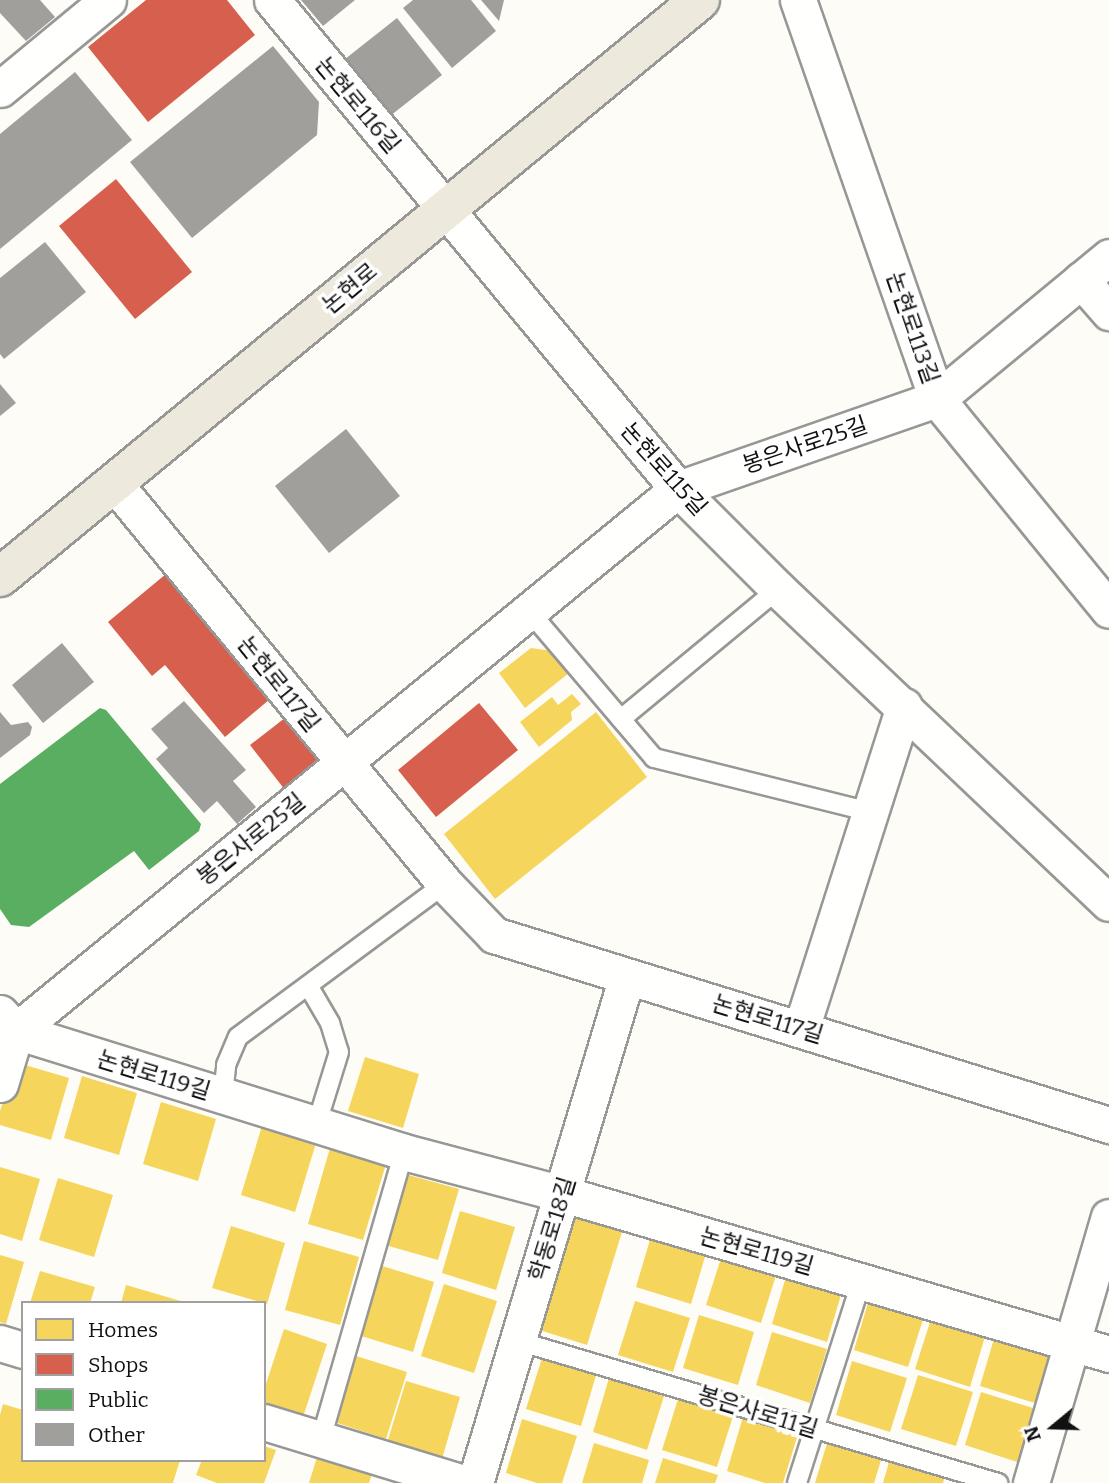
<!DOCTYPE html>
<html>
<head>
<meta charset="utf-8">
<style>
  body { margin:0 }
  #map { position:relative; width:1109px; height:1483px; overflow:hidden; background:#fdfcf7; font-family:Bitter,"Noto Sans KR",serif }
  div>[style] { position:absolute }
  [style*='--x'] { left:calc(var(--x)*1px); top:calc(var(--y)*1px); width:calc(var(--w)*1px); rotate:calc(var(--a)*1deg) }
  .homes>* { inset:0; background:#f6d55c }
  .shops>* { inset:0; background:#d6604d }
  .public>* { inset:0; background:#5aae61 }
  .building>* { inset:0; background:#a19f9c }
  .roads { filter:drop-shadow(2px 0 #979795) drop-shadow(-2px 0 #979795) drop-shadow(0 2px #979795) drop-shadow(0 -2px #979795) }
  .lane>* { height:18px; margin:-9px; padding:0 9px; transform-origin:9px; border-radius:9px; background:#fffffe }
  .street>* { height:35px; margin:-17.5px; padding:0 17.5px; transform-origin:17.5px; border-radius:17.5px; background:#fffffe }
  .primary>* { height:38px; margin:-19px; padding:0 19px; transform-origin:19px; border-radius:19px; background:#ede9dc }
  span { translate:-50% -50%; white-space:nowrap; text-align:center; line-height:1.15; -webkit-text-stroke:7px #fff; paint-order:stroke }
  .street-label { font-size:23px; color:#111 }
  .legend { position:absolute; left:21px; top:1301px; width:245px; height:161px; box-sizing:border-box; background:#fff; border:2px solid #a0a0a0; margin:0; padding:9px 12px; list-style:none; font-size:21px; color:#111 }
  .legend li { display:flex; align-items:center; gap:14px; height:35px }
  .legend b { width:35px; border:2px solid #a0a0a0 }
  .north { position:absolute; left:1018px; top:1392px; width:70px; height:70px; -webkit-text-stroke:5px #fff; paint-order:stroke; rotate:251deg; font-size:19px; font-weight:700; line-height:28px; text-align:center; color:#111 }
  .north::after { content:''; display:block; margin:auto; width:24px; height:32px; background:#111; clip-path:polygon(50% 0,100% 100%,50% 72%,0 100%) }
</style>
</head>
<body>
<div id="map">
  <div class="homes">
    <div style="clip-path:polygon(531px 648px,552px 651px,569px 673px,525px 708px,499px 673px)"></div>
    <div style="clip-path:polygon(572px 694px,581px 704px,571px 712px,572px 720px,539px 747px,520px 722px,552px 697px,558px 705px)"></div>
    <div style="clip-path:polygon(596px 712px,647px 777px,495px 899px,444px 834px)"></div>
    <div style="clip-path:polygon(365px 1057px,419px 1074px,403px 1128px,348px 1111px)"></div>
    <div style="clip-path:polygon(15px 1062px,69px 1078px,51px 1140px,0 1125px,0 1111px)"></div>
    <div style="clip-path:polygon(82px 1076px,137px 1093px,119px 1155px,64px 1138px)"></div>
    <div style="clip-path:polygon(161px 1102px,216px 1119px,198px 1181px,143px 1164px)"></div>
    <div style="clip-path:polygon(262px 1126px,316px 1143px,295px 1212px,241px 1195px)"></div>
    <div style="clip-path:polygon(330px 1148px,386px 1164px,363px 1240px,308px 1224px)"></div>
    <div style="clip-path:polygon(0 1167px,40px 1179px,22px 1241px,0 1234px)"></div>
    <div style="clip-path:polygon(405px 1174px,459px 1189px,438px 1260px,385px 1245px)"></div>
    <div style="clip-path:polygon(58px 1178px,113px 1195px,94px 1257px,39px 1240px)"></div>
    <div style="clip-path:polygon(460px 1211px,515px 1227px,496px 1290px,442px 1273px)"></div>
    <div style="clip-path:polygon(568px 1215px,622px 1232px,587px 1345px,533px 1328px)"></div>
    <div style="clip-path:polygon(231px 1226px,285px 1243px,267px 1304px,212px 1288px)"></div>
    <div style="clip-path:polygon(652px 1233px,707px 1250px,691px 1304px,636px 1287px)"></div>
    <div style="clip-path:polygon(304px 1241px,359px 1257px,340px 1325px,285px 1310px)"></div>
    <div style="clip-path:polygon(723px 1252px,778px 1269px,761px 1323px,706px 1305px)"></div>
    <div style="clip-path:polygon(0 1255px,24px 1262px,6px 1324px,0 1322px)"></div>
    <div style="clip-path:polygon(379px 1265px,434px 1282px,413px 1352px,358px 1335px)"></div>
    <div style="clip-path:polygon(788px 1270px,843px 1288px,827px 1342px,772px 1324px)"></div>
    <div style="clip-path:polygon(40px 1271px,95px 1287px,90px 1303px,30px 1303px)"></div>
    <div style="clip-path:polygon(444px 1284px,497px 1301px,474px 1373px,421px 1356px)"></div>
    <div style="clip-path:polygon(126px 1285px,184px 1302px,184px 1303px,121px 1303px)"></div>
    <div style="clip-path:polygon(870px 1296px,925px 1313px,908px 1367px,854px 1350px)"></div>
    <div style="clip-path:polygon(635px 1301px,690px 1318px,673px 1372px,618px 1355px)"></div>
    <div style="clip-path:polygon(699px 1315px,754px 1332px,738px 1385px,683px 1368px)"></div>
    <div style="clip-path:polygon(932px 1316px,986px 1333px,970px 1387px,915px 1369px)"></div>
    <div style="clip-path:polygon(284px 1329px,327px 1344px,303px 1417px,264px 1404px,264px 1390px)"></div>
    <div style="clip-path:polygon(772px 1332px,827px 1349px,810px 1403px,756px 1385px)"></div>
    <div style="clip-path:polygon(996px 1332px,1051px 1350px,1035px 1403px,980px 1386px)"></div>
    <div style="clip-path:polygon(353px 1355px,407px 1372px,386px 1439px,331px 1421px)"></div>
    <div style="clip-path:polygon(543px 1355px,597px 1372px,581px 1426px,526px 1409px)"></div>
    <div style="clip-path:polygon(852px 1361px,907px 1378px,890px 1432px,836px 1415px)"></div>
    <div style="clip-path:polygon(918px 1375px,973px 1392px,956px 1446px,901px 1429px)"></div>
    <div style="clip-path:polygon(609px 1378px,664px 1396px,647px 1450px,593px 1432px)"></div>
    <div style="clip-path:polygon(406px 1381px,460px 1397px,442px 1459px,387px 1443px)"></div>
    <div style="clip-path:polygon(981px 1392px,1036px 1409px,1020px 1463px,965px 1445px)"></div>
    <div style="clip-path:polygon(679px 1396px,734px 1413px,717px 1467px,662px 1450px)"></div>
    <div style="clip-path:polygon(3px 1404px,23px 1410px,23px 1460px,180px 1460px,173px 1483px,0 1483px,0 1415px)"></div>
    <div style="clip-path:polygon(743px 1417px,798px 1434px,783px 1483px,765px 1483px,727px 1471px)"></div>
    <div style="clip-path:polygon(522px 1419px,577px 1436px,562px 1483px,537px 1483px,506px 1473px)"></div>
    <div style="clip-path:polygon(828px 1440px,882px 1457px,874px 1483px,815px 1483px)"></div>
    <div style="clip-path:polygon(594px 1443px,649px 1460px,642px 1483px,582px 1483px)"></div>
    <div style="clip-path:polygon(264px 1446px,276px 1450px,264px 1483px,217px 1483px,196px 1475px,202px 1460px,264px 1460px)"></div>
    <div style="clip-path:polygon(318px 1454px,373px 1471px,369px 1483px,309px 1483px)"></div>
    <div style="clip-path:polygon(663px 1458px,718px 1475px,715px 1483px,655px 1483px)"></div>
    <div style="clip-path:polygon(889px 1462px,944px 1479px,943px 1483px,883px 1483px)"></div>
  </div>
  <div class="shops">
    <div style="clip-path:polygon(146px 0,227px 0,255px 35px,148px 122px,88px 47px)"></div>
    <div style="clip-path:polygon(116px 179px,192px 272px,135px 319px,59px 226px)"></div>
    <div style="clip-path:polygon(172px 569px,276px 694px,225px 737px,165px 665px,152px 676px,108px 622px)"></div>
    <div style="clip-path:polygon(479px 703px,518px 750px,436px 817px,398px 770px)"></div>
    <div style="clip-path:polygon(290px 714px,315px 743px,320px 772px,289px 795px,250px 745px)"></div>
  </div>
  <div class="public">
    <div style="clip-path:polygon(100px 708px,106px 710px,201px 824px,199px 831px,149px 870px,134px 851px,29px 927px,11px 925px,0 909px,0 784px)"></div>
  </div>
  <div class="building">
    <div style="clip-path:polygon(0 0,40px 0,55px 17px,26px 41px,0 13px)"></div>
    <div style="clip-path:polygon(301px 0,355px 0,323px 26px)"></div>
    <div style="clip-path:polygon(413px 0,471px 0,496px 31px,452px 68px,403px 8px)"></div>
    <div style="clip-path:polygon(481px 0,504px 0,499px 21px)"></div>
    <div style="clip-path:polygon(397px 18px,442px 75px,385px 120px,340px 63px)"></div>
    <div style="clip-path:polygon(273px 46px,319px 102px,317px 135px,192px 238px,130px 162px)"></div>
    <div style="clip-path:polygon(75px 72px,132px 140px,0 249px,0 134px)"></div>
    <div style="clip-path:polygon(45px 242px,86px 292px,4px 359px,0 354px,0 278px)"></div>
    <div style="clip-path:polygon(0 384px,16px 403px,0 416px)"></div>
    <div style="clip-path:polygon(346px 429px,400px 496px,329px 553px,275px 486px)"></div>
    <div style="clip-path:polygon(62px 643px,94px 682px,43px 723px,12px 685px)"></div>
    <div style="clip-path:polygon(184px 701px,246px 770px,233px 781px,256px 807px,237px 824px,217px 801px,204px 813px,156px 759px,168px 748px,151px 729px)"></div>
    <div style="clip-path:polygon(0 712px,11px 725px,28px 722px,32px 727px,30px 735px,0 758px)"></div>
  </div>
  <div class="roads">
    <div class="lane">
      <div style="--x:529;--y:611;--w:193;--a:49.6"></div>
      <div style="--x:654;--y:758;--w:223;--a:14"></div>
      <div style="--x:621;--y:719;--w:204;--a:-39.6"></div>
      <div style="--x:309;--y:987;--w:42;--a:59.7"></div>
      <div style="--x:330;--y:1023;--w:30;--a:73"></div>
      <div style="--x:339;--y:1052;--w:74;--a:107.2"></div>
      <div style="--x:223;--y:1096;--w:31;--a:-84"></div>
      <div style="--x:226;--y:1065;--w:30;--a:-67"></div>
      <div style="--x:238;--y:1037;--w:257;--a:-36.5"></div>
      <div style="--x:518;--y:1341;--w:501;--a:16.48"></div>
      <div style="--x:321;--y:1439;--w:299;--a:-73.9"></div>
      <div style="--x:797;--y:1483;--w:211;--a:-72.3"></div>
    </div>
    <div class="street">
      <div style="--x:272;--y:0;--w:636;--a:50.3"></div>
      <div style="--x:678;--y:489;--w:141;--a:45"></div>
      <div style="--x:778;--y:589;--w:456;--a:43.5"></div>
      <div style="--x:798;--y:0;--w:423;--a:70.8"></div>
      <div style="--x:937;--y:399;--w:272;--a:50.8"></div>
      <div style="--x:0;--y:89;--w:140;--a:-39.5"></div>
      <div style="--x:1081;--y:280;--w:43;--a:48.8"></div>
      <div style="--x:114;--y:483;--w:520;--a:50.46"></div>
      <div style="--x:445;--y:884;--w:71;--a:46.1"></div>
      <div style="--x:494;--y:935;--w:644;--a:17.17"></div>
      <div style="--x:0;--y:1013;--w:24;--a:48"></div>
      <div style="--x:16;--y:1031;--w:406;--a:17.3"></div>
      <div style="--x:404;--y:1152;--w:164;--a:14.8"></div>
      <div style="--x:563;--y:1194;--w:569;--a:16.33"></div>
      <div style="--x:801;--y:1029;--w:339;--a:-72.3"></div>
      <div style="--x:0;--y:1084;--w:55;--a:-73.2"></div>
      <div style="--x:16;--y:1031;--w:856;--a:-39.31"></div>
      <div style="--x:678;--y:489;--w:274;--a:-19.2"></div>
      <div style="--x:937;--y:399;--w:223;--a:-39.5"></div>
      <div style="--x:0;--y:1343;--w:24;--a:17"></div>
      <div style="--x:264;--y:1422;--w:209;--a:17"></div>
      <div style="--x:475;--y:1483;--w:529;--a:-73.31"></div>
      <div style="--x:1031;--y:1483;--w:277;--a:-73.7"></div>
    </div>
    <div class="primary">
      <div style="--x:0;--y:577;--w:907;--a:-39.5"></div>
    </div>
  </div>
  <div class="street-label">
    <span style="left:358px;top:105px;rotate:50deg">논현로116길</span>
    <span style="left:350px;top:288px;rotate:-40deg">논현로</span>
    <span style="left:913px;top:328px;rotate:71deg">논현로113길</span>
    <span style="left:805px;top:445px;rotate:-19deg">봉은사로25길</span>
    <span style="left:664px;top:469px;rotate:48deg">논현로115길</span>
    <span style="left:279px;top:684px;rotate:51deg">논현로117길</span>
    <span style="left:251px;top:839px;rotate:-39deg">봉은사로25길</span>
    <span style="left:768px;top:1019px;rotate:17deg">논현로117길</span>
    <span style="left:154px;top:1075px;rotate:17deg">논현로119길</span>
    <span style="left:552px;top:1229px;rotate:-73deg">학동로18길</span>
    <span style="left:757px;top:1251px;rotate:16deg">논현로119길</span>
    <span style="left:758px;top:1412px;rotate:17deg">봉은사로11길</span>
  </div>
  <ul class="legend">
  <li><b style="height:19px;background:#f6d55c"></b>Homes</li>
  <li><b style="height:19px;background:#d6604d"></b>Shops</li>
  <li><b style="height:19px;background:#5aae61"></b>Public</li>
  <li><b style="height:19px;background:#a19f9c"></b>Other</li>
  </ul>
  <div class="north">N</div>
</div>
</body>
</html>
